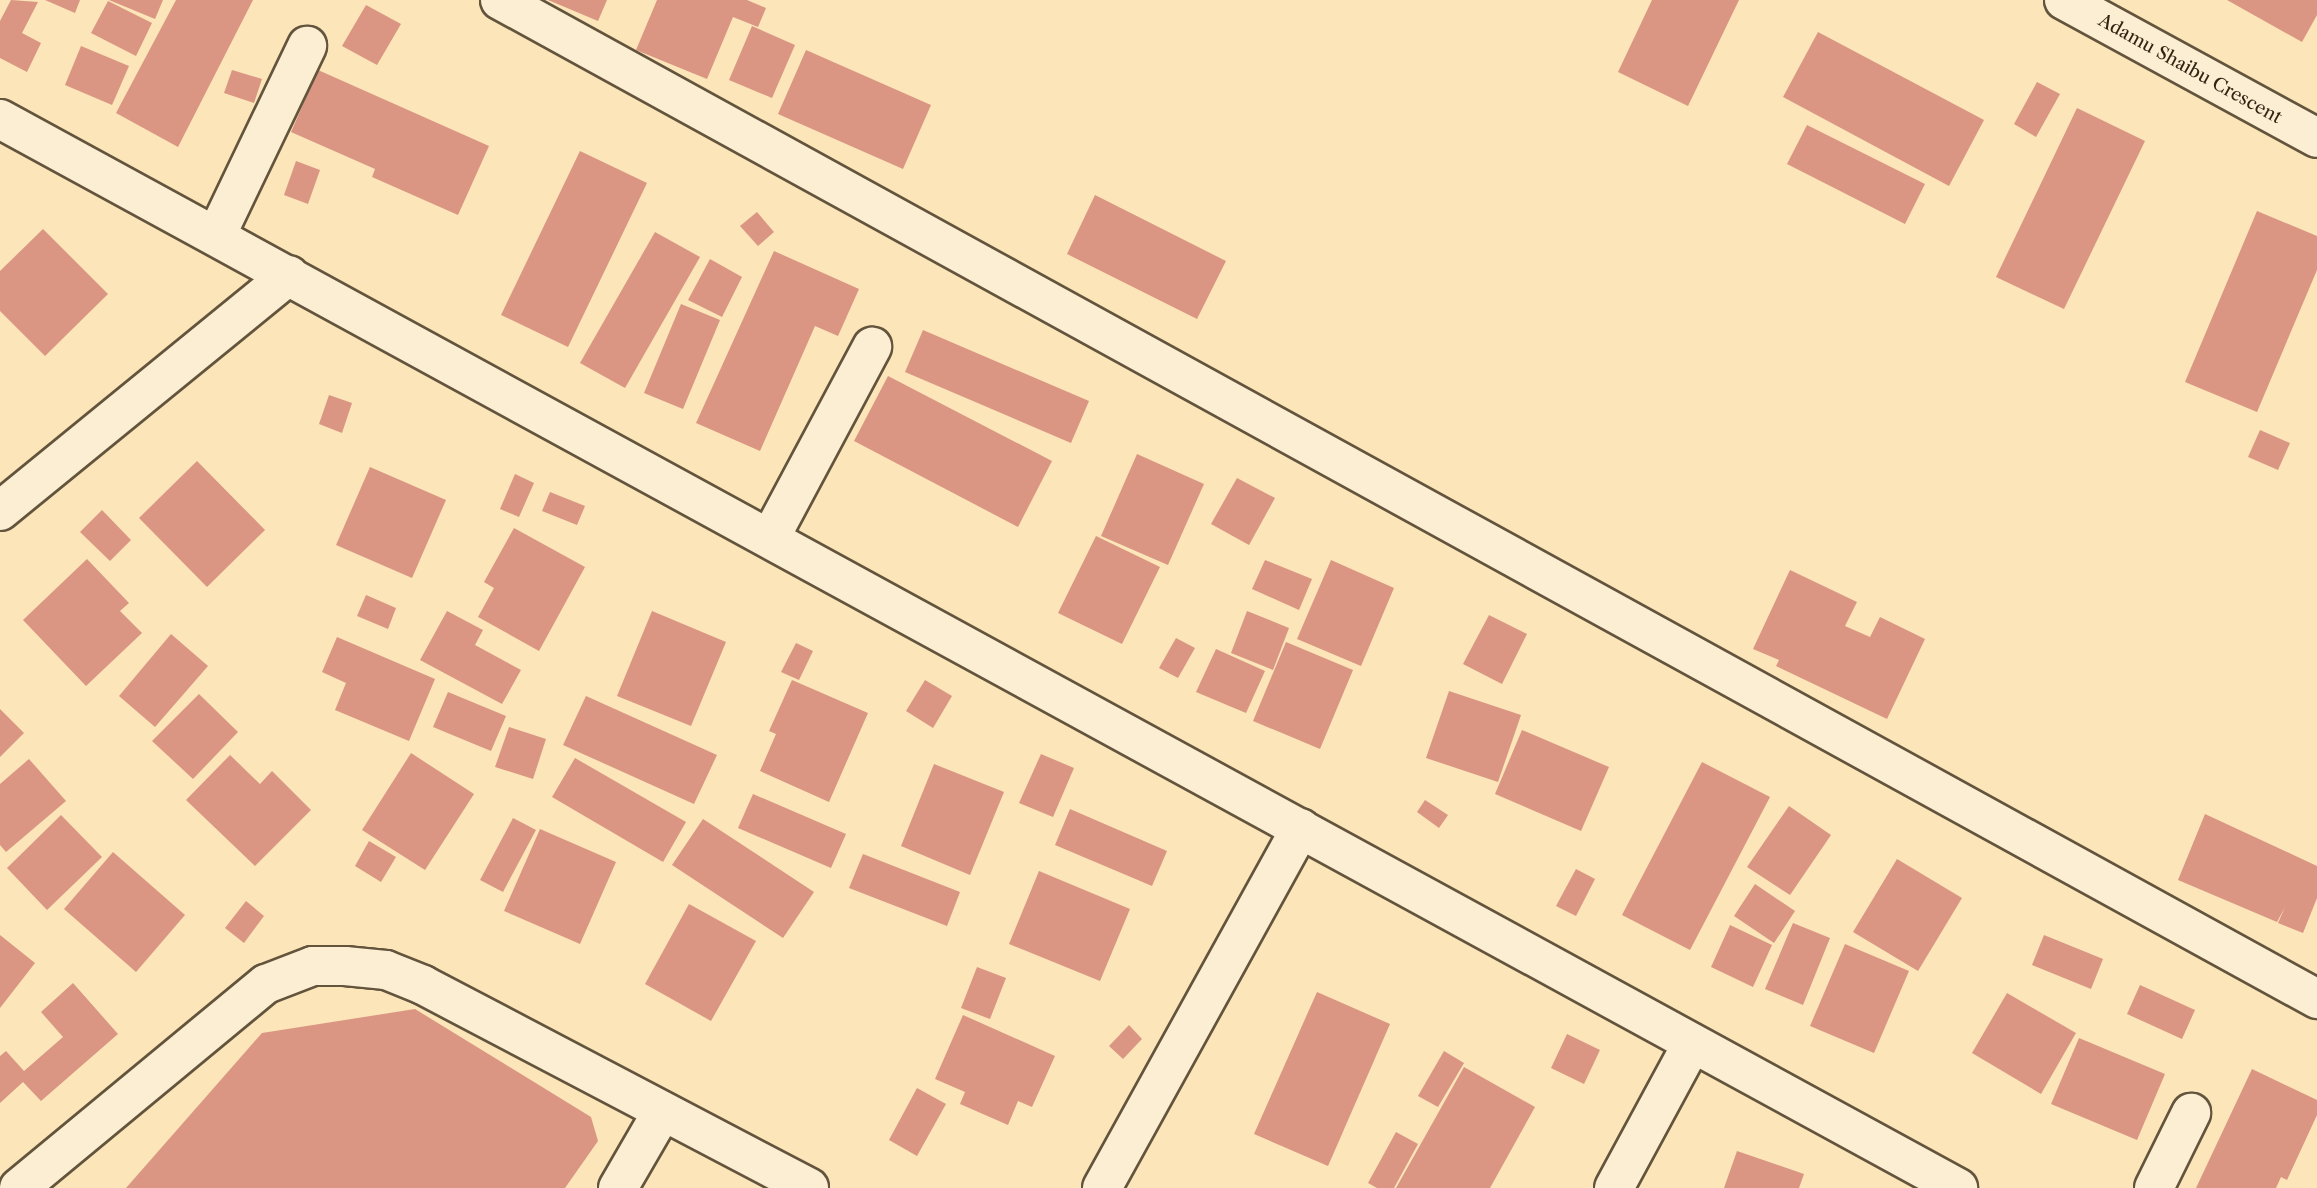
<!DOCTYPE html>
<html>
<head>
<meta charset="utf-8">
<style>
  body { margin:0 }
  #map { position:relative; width:2317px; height:1188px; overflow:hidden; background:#fbe5b9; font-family:"Libre Caslon Text",serif }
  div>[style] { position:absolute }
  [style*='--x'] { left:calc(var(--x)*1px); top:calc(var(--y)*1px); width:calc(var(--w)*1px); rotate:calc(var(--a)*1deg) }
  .building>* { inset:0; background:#da9683 }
  .roads { filter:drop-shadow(2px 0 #63543d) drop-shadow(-2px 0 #63543d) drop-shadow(0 2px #63543d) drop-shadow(0 -2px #63543d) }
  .minor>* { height:38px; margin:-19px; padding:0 19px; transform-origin:19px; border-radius:19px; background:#fceed2 }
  span { translate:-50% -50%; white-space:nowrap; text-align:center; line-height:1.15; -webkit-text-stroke:5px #fceed2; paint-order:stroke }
  .street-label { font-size:18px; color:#302414 }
</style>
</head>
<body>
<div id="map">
  <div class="building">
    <div style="clip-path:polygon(11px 0,38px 2px,22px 33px,41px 43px,27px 72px,0 58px,0 21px)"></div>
    <div style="clip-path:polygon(45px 0,80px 0,75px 13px)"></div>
    <div style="clip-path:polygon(109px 0,163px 0,155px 19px)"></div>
    <div style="clip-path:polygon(176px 0,253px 0,178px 147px,116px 113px)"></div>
    <div style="clip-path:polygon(548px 0,607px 0,598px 21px)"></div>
    <div style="clip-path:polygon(657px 0,747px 0,766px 8px,758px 27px,733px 17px,707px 79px,636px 50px)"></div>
    <div style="clip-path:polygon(1652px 0,1739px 0,1688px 106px,1618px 72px)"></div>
    <div style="clip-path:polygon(2227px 0,2317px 0,2317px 15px,2302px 42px)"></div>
    <div style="clip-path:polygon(108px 1px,152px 23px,136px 56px,91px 33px)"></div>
    <div style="clip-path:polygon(366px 5px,401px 24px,377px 65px,342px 46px)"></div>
    <div style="clip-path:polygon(752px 26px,795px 45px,772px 98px,729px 80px)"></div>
    <div style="clip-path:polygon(1818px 32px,1984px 120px,1949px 186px,1783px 97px)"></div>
    <div style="clip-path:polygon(81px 46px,129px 66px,112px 105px,65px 85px)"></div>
    <div style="clip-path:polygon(806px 50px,931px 105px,903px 169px,778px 114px)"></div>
    <div style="clip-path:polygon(232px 70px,262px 79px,254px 103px,224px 93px)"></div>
    <div style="clip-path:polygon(318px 70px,489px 146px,458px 215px,372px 177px,375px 169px,291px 132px)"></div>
    <div style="clip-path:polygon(2037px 82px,2060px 94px,2036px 137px,2014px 124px)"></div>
    <div style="clip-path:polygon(2077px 108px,2145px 141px,2064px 309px,1996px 277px)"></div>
    <div style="clip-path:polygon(1807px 125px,1925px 184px,1905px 224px,1787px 164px)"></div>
    <div style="clip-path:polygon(580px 151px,647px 183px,568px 347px,501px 315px)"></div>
    <div style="clip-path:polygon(296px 161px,320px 170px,308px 204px,284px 195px)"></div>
    <div style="clip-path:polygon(1095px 195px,1226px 261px,1197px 319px,1067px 254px)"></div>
    <div style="clip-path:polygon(2257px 211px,2317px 236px,2317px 270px,2257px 412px,2185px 382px)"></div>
    <div style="clip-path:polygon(757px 212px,774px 232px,758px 246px,740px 226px)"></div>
    <div style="clip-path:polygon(43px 229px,108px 294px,45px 356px,0 311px,0 271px)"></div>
    <div style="clip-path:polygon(655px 232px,700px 257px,625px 388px,580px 363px)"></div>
    <div style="clip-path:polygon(774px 251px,859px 289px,838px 336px,815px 326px,760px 451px,696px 423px)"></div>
    <div style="clip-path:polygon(710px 259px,742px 277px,722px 317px,688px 300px)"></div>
    <div style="clip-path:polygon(681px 304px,720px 320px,683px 409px,644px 393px)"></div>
    <div style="clip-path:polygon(923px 330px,1089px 401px,1071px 443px,905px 372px)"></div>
    <div style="clip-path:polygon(888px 376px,1052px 461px,1018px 527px,854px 441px)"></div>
    <div style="clip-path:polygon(329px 395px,352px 403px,342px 433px,319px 424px)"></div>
    <div style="clip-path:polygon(2260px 430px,2290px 443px,2278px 470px,2248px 457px)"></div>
    <div style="clip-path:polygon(1137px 454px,1204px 484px,1168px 565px,1101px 536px)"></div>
    <div style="clip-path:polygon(197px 461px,265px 530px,207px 587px,139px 518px)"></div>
    <div style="clip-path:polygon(370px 467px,446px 500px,412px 578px,336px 545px)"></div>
    <div style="clip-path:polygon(515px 474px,534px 483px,519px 517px,500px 509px)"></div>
    <div style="clip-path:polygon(1237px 478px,1275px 498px,1249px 545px,1211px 524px)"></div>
    <div style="clip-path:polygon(550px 492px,585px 506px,577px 525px,542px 511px)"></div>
    <div style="clip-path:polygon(102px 510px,131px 540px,110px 561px,80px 532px)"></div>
    <div style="clip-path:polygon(514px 528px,585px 567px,539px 651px,478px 617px,494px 588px,484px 582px)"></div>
    <div style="clip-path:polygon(1096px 536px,1160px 567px,1122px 644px,1058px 613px)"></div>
    <div style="clip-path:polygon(87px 559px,129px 603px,120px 611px,142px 633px,86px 686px,23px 620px)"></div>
    <div style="clip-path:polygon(1265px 560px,1312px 579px,1299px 610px,1252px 589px)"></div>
    <div style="clip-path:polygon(1331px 560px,1394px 588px,1361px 666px,1297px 639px)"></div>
    <div style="clip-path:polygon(1790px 570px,1857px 602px,1845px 626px,1870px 637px,1880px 617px,1925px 639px,1887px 719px,1776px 666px,1779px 660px,1753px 649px)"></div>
    <div style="clip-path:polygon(366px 595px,396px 608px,388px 629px,357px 616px)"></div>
    <div style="clip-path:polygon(447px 611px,483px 630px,475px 645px,521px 670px,502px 704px,420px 660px)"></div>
    <div style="clip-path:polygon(652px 611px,726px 642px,691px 726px,617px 696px)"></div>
    <div style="clip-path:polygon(1247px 611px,1289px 628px,1273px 670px,1231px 653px)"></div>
    <div style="clip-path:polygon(1489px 615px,1527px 634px,1502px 684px,1463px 664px)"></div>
    <div style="clip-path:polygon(171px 634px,208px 666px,155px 727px,119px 696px)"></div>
    <div style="clip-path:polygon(337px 637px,435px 679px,409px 741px,335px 710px,346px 683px,322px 672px)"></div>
    <div style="clip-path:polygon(1176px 638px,1195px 648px,1178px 678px,1159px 668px)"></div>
    <div style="clip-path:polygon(1286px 642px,1353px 670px,1320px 749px,1253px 721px)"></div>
    <div style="clip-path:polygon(796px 643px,813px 651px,799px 680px,781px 672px)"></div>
    <div style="clip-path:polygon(1216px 649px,1265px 671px,1246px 713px,1196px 692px)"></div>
    <div style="clip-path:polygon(792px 680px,868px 713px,829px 802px,760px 771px,776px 734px,769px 731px)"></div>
    <div style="clip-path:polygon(925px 680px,952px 696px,933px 728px,906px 711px)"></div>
    <div style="clip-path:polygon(1449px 691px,1521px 715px,1498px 782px,1426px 758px)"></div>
    <div style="clip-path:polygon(448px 692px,506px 716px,491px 751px,433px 727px)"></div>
    <div style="clip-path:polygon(199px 694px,238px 732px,193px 779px,152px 741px)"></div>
    <div style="clip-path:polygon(586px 696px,717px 755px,694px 804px,563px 745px)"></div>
    <div style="clip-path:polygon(0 709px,24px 733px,0 757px)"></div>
    <div style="clip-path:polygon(509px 727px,546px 739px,533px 779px,495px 767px)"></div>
    <div style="clip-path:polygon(1522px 730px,1609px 767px,1581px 831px,1495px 794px)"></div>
    <div style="clip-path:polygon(411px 753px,474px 794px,425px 870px,362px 830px)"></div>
    <div style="clip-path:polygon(1041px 754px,1074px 768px,1053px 817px,1019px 803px)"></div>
    <div style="clip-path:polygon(230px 755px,260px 784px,272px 771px,311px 810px,255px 866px,186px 800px)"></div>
    <div style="clip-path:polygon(575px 758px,686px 822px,663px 862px,552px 797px)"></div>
    <div style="clip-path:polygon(29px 759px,66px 801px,6px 852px,0 845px,0 784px)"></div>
    <div style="clip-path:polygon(1702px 762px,1770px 797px,1690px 950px,1622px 915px)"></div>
    <div style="clip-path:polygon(934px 764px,1004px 792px,970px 875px,901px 846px)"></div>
    <div style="clip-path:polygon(753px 794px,846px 834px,831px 868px,738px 828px)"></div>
    <div style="clip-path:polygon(1425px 800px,1448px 815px,1439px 828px,1417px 812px)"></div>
    <div style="clip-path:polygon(1789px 806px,1831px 835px,1790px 895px,1747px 867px)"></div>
    <div style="clip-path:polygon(1070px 809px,1167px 851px,1152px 886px,1055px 845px)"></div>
    <div style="clip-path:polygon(2205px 814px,2317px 866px,2317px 898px,2303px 933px,2278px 923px,2285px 907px,2277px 922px,2178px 880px)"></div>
    <div style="clip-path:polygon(61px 815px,102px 857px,47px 910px,7px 868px)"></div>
    <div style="clip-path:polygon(513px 818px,536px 830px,503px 892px,480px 880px)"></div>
    <div style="clip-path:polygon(703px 819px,814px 892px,783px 938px,672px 865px)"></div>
    <div style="clip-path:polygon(540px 829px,616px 862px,580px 944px,504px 911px)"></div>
    <div style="clip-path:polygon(369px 841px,396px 857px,381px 882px,355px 866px)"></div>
    <div style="clip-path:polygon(113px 852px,185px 915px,136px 972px,64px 909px)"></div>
    <div style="clip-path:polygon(863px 854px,960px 892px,947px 926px,849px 888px)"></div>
    <div style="clip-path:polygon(1897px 859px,1962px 898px,1918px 971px,1853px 932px)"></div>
    <div style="clip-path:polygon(1576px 869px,1595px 879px,1576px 916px,1556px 906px)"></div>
    <div style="clip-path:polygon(1039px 871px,1130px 909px,1100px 981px,1009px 944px)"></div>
    <div style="clip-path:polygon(1755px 884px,1795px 911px,1774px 943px,1734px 916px)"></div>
    <div style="clip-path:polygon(246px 901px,264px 916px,244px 943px,225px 928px)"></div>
    <div style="clip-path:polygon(689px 904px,756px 941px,711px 1021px,645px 984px)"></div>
    <div style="clip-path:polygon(1793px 923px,1830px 938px,1803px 1005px,1765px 989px)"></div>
    <div style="clip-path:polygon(1730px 925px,1772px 945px,1753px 987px,1711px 967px)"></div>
    <div style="clip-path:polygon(0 935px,35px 963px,0 1008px)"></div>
    <div style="clip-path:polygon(2044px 935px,2103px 959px,2091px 989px,2032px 965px)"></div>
    <div style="clip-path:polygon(1845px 944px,1909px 971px,1874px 1053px,1810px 1026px)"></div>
    <div style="clip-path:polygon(977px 967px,1006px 978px,990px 1019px,961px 1008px)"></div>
    <div style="clip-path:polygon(73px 983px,118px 1034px,41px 1101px,23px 1082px,0 1103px,0 1056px,6px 1051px,24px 1071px,63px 1037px,41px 1012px)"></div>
    <div style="clip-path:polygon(2140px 985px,2195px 1010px,2182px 1039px,2127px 1014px)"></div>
    <div style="clip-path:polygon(1317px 992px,1390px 1024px,1328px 1166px,1254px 1134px)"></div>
    <div style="clip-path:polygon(2007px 993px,2076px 1033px,2041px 1094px,1972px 1053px)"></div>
    <div style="clip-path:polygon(415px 1009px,591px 1117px,598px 1141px,565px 1188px,126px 1188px,262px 1033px)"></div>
    <div style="clip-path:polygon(963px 1015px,1055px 1056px,1032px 1107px,1018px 1101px,1008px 1125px,960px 1104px,965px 1092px,935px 1079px)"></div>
    <div style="clip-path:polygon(1129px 1025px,1142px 1039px,1123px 1059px,1109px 1046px)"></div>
    <div style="clip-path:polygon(1567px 1034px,1600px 1050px,1584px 1084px,1551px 1068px)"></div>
    <div style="clip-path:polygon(2079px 1038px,2165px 1074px,2137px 1140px,2051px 1104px)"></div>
    <div style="clip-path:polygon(1444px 1051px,1464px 1063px,1438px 1107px,1418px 1096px)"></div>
    <div style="clip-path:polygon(1464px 1067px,1535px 1107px,1490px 1188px,1396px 1188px)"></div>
    <div style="clip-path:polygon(2252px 1069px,2317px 1100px,2317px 1115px,2287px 1180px,2281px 1177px,2276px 1188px,2196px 1188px)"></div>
    <div style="clip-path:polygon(917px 1088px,946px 1104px,917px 1156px,889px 1140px)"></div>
    <div style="clip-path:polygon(1396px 1132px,1418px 1144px,1394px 1188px,1377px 1188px,1368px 1183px)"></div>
    <div style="clip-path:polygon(1737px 1151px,1804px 1174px,1799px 1188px,1724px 1188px)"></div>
  </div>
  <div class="roads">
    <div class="minor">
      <div style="--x:500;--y:0;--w:2074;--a:28.8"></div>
      <div style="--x:2064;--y:0;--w:288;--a:28.6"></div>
      <div style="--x:0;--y:119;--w:2231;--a:28.63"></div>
      <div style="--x:216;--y:236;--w:211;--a:-64.4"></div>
      <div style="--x:0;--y:511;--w:373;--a:-39.2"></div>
      <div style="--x:770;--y:538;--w:217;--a:-61.9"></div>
      <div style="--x:19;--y:1188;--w:320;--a:-39.6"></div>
      <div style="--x:266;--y:984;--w:50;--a:-21"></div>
      <div style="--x:313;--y:966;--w:32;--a:0"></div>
      <div style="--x:345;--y:966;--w:41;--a:5.6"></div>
      <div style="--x:386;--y:970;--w:40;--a:22"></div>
      <div style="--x:423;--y:985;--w:436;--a:27.7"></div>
      <div style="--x:618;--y:1188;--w:88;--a:-59.9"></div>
      <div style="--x:1102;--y:1188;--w:411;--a:-61.1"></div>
      <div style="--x:1614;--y:1188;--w:164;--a:-61.6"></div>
      <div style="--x:2154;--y:1188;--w:84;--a:-63.7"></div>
    </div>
  </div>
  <div class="street-label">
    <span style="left:2190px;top:69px;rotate:29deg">Adamu Shaibu Crescent</span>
  </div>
</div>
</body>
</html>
